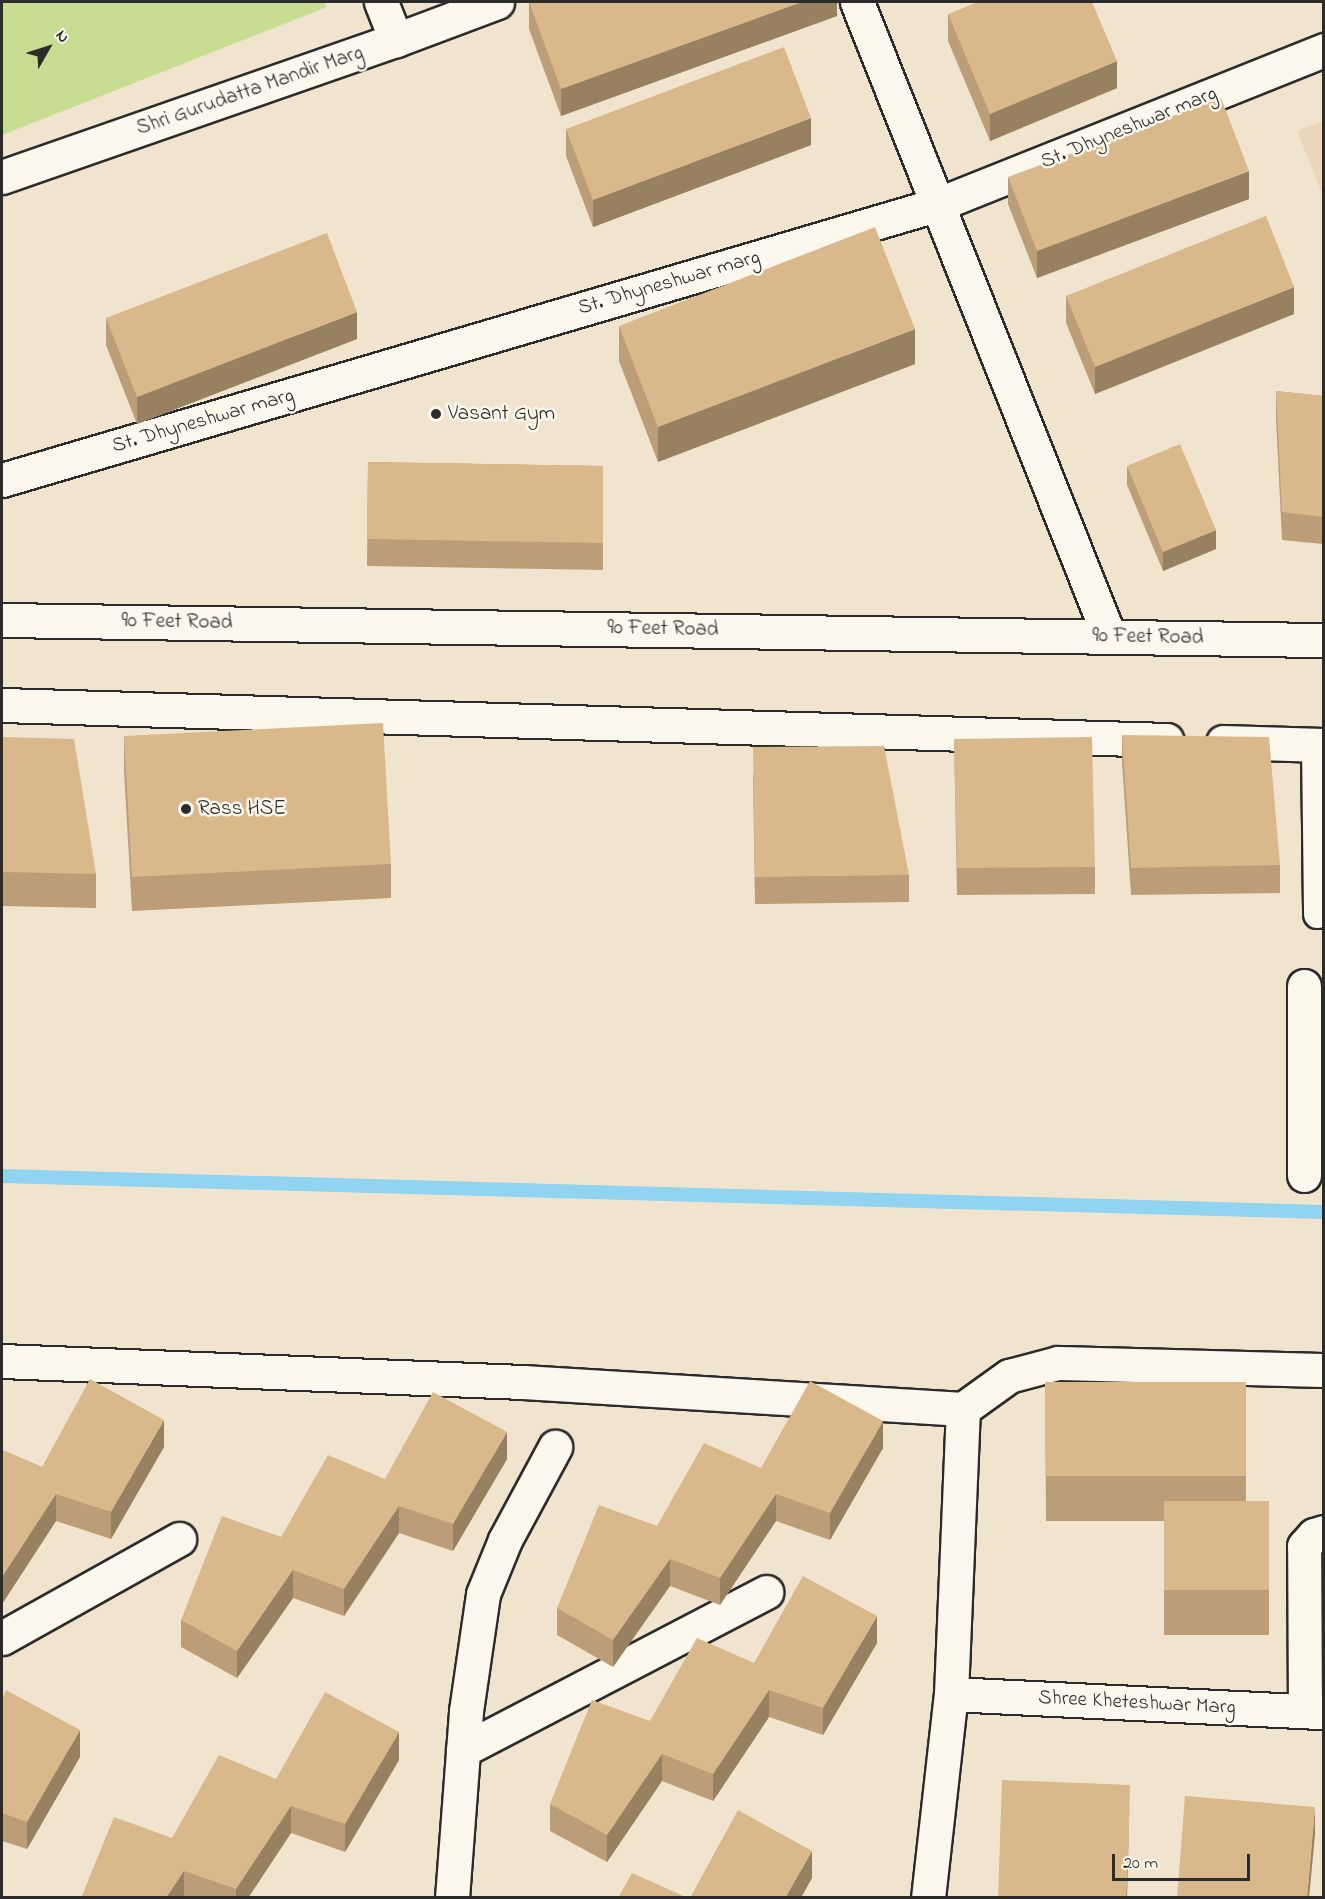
<!DOCTYPE html>
<html>
<head>
<meta charset="utf-8">
<style>
  body { margin:0 }
  #map { position:relative; width:1325px; height:1899px; overflow:hidden; background:#f1e4cf; font-family:"Indie Flower",sans-serif }
  div>[style] { position:absolute }
  [style*='--x'] { left:calc(var(--x)*1px); top:calc(var(--y)*1px); width:calc(var(--w)*1px); rotate:calc(var(--a)*1deg) }
  .built>* { inset:0; background:#ead7bb }
  .green>* { inset:0; background:#c6dd92 }
  .stream>* { height:14px; margin:-7px; padding:0 7px; transform-origin:7px; border-radius:7px; background:#91d4f2 }
  .roads { filter:drop-shadow(2px 0 #2b2b2b) drop-shadow(-2px 0 #2b2b2b) drop-shadow(0 2px #2b2b2b) drop-shadow(0 -2px #2b2b2b) }
  .service>* { height:27px; margin:-13.5px; padding:0 13.5px; transform-origin:13.5px; border-radius:13.5px; background:#fbf7ec }
  .minor>* { height:33px; margin:-16.5px; padding:0 16.5px; transform-origin:16.5px; border-radius:16.5px; background:#fbf7ec }
  .tertiary>* { height:33px; margin:-16.5px; padding:0 16.5px; transform-origin:16.5px; border-radius:16.5px; background:#fbf7ec }
  .wall>* { inset:0; background:#bb9e78 }
  .shaded-wall>* { inset:0; background:#988161 }
  .building>* { inset:0; background:#d9b88b }
  .dots>* { width:16px; height:16px; translate:-50% -50%; box-sizing:border-box; border:3px solid #fbf7ec; border-radius:50% }
  span { translate:-50% -50%; white-space:nowrap; text-align:center; line-height:1.15; -webkit-text-stroke:5px #fbf7ec; paint-order:stroke }
  .street-label { font-size:21px; color:#2b2b2b }
  .poi-label { font-size:21px; color:#2b2b2b }
  .left { translate:0 -50%; text-align:left }
  .frame { position:absolute; inset:0; border:3px solid #2b2b2b; pointer-events:none }
  .north { position:absolute; left:18px; top:18px; width:60px; height:60px; -webkit-text-stroke:4px #fbf7ec; paint-order:stroke; rotate:51deg; font-size:16px; font-weight:700; line-height:24px; text-align:center; color:#2b2b2b }
  .north::after { content:''; display:block; margin:auto; width:21px; height:27px; background:#2b2b2b; clip-path:polygon(50% 0,100% 100%,50% 72%,0 100%) }
  .scale { position:absolute; left:1112px; top:1854px; width:138px; height:27px; box-sizing:border-box; border:3px solid #2b2b2b; border-top:0; padding-left:8px; font-size:18px; line-height:21px; white-space:nowrap; color:#2b2b2b; -webkit-text-stroke:4px #fbf7ec; paint-order:stroke }
</style>
</head>
<body>
<div id="map">
  <div class="built">
    <div style="clip-path:polygon(1323px 121px,1323px 196px,1297px 131px)"></div>
  </div>
  <div class="green">
    <div style="clip-path:polygon(2px 2px,324px 2px,327px 7px,2px 135px)"></div>
  </div>
  <div class="stream">
    <div style="--x:2;--y:1176;--w:1322;--a:1.56"></div>
  </div>
  <div class="roads">
    <div class="service">
      <div style="--x:1315;--y:745;--w:169;--a:89.3"></div>
    </div>
    <div class="minor">
      <div style="--x:381;--y:2;--w:41;--a:68.5"></div>
      <div style="--x:857;--y:2;--w:682;--a:68.32"></div>
      <div style="--x:2;--y:177;--w:417;--a:-19.2"></div>
      <div style="--x:396;--y:40;--w:108;--a:-20.6"></div>
      <div style="--x:2;--y:480;--w:977;--a:-16.41"></div>
      <div style="--x:939;--y:204;--w:415;--a:-21.8"></div>
      <div style="--x:1304;--y:1175;--w:189;--a:-90"></div>
      <div style="--x:2;--y:1361;--w:521;--a:2.31"></div>
      <div style="--x:523;--y:1382;--w:441;--a:3.5"></div>
      <div style="--x:963;--y:1409;--w:57;--a:-35.7"></div>
      <div style="--x:1009;--y:1376;--w:51;--a:-14.9"></div>
      <div style="--x:1058;--y:1363;--w:266;--a:1.5"></div>
      <div style="--x:2;--y:1638;--w:203;--a:-29.2"></div>
      <div style="--x:951;--y:1694;--w:373;--a:2.8"></div>
      <div style="--x:1305;--y:1711;--w:165;--a:-90.3"></div>
      <div style="--x:1304;--y:1546;--w:15;--a:-48"></div>
      <div style="--x:1314;--y:1535;--w:10;--a:-17"></div>
      <div style="--x:463;--y:1750;--w:342;--a:-27.5"></div>
      <div style="--x:452;--y:1898;--w:188;--a:-85.7"></div>
      <div style="--x:466;--y:1711;--w:118;--a:-81.7"></div>
      <div style="--x:483;--y:1594;--w:58;--a:-67.8"></div>
      <div style="--x:505;--y:1540;--w:106;--a:-61.7"></div>
      <div style="--x:928;--y:1898;--w:205;--a:-83.6"></div>
      <div style="--x:951;--y:1694;--w:285;--a:-87.6"></div>
    </div>
    <div class="tertiary">
      <div style="--x:2;--y:620;--w:1322;--a:0.87"></div>
      <div style="--x:2;--y:705;--w:1165;--a:1.72"></div>
      <div style="--x:1223;--y:742;--w:101;--a:1.7"></div>
    </div>
  </div>
  <div class="wall">
    <div style="clip-path:polygon(529px 2px,837px 2px,837px 16px,561px 116px,529px 29px)"></div>
    <div style="clip-path:polygon(948px 14px,1117px 88px,990px 141px,948px 41px)"></div>
    <div style="clip-path:polygon(566px 129px,811px 145px,593px 227px,566px 156px)"></div>
    <div style="clip-path:polygon(1008px 177px,1249px 199px,1037px 278px,1008px 204px)"></div>
    <div style="clip-path:polygon(1066px 296px,1294px 314px,1095px 394px,1066px 323px)"></div>
    <div style="clip-path:polygon(106px 318px,357px 339px,137px 424px,106px 345px)"></div>
    <div style="clip-path:polygon(619px 326px,915px 364px,658px 462px,619px 361px)"></div>
    <div style="clip-path:polygon(1276px 391px,1323px 396px,1323px 544px,1282px 540px,1276px 419px)"></div>
    <div style="clip-path:polygon(368px 462px,603px 466px,603px 570px,367px 566px)"></div>
    <div style="clip-path:polygon(1127px 466px,1216px 549px,1163px 571px,1127px 485px)"></div>
    <div style="clip-path:polygon(1122px 735px,1280px 865px,1280px 893px,1131px 895px,1122px 762px)"></div>
    <div style="clip-path:polygon(124px 736px,391px 864px,391px 898px,132px 911px,124px 771px)"></div>
    <div style="clip-path:polygon(2px 737px,96px 874px,96px 908px,2px 906px)"></div>
    <div style="clip-path:polygon(954px 739px,1095px 867px,1095px 894px,957px 895px)"></div>
    <div style="clip-path:polygon(753px 774px,909px 875px,909px 902px,755px 904px)"></div>
    <div style="clip-path:polygon(1045px 1382px,1246px 1382px,1246px 1501px,1269px 1501px,1269px 1635px,1164px 1635px,1164px 1521px,1046px 1521px)"></div>
    <div style="clip-path:polygon(164px 1447px,111px 1539px,56px 1521px,2px 1604px,2px 1450px,42px 1467px)"></div>
    <div style="clip-path:polygon(883px 1448px,830px 1540px,776px 1521px,720px 1605px,670px 1586px,613px 1667px,557px 1635px,557px 1608px,657px 1526px,761px 1468px)"></div>
    <div style="clip-path:polygon(507px 1459px,453px 1551px,399px 1533px,344px 1616px,293px 1598px,237px 1678px,181px 1647px,181px 1620px,281px 1537px,385px 1479px)"></div>
    <div style="clip-path:polygon(877px 1643px,823px 1735px,769px 1717px,713px 1801px,662px 1781px,607px 1862px,550px 1831px,550px 1804px,650px 1721px,754px 1663px)"></div>
    <div style="clip-path:polygon(2px 1699px,80px 1757px,27px 1849px,2px 1841px)"></div>
    <div style="clip-path:polygon(399px 1760px,345px 1852px,291px 1833px,248px 1898px,81px 1898px,172px 1838px,276px 1779px)"></div>
  </div>
  <div class="shaded-wall">
    <div style="clip-path:polygon(802px 2px,837px 2px,837px 16px,561px 116px,561px 89px)"></div>
    <div style="clip-path:polygon(1117px 61px,1117px 88px,990px 141px,990px 114px)"></div>
    <div style="clip-path:polygon(811px 118px,811px 145px,593px 227px,593px 200px)"></div>
    <div style="clip-path:polygon(1249px 171px,1249px 199px,1037px 278px,1037px 251px)"></div>
    <div style="clip-path:polygon(1294px 287px,1294px 314px,1095px 394px,1095px 367px)"></div>
    <div style="clip-path:polygon(357px 312px,357px 339px,137px 424px,137px 397px)"></div>
    <div style="clip-path:polygon(915px 329px,915px 364px,658px 462px,658px 427px)"></div>
    <div style="clip-path:polygon(1216px 530px,1216px 549px,1163px 571px,1163px 552px)"></div>
    <div style="clip-path:polygon(164px 1420px,164px 1447px,111px 1539px,111px 1512px)"></div>
    <div style="clip-path:polygon(883px 1421px,883px 1448px,830px 1540px,830px 1513px)"></div>
    <div style="clip-path:polygon(507px 1432px,507px 1459px,453px 1551px,453px 1524px)"></div>
    <div style="clip-path:polygon(56px 1494px,56px 1521px,2px 1604px,2px 1577px)"></div>
    <div style="clip-path:polygon(776px 1494px,776px 1521px,720px 1605px,720px 1578px)"></div>
    <div style="clip-path:polygon(399px 1506px,399px 1533px,344px 1616px,344px 1589px)"></div>
    <div style="clip-path:polygon(670px 1559px,670px 1586px,613px 1667px,613px 1640px)"></div>
    <div style="clip-path:polygon(293px 1570px,293px 1598px,237px 1678px,237px 1651px)"></div>
    <div style="clip-path:polygon(877px 1616px,877px 1643px,823px 1735px,823px 1708px)"></div>
    <div style="clip-path:polygon(769px 1690px,769px 1717px,713px 1801px,713px 1774px)"></div>
    <div style="clip-path:polygon(80px 1730px,80px 1757px,27px 1849px,27px 1822px)"></div>
    <div style="clip-path:polygon(399px 1732px,399px 1760px,345px 1852px,345px 1824px)"></div>
    <div style="clip-path:polygon(662px 1754px,662px 1781px,607px 1862px,607px 1835px)"></div>
    <div style="clip-path:polygon(1130px 1785px,1127px 1898px,1126px 1898px)"></div>
    <div style="clip-path:polygon(291px 1806px,291px 1833px,248px 1898px,236px 1898px,236px 1889px)"></div>
    <div style="clip-path:polygon(1315px 1807px,1315px 1835px,1309px 1898px,1307px 1898px)"></div>
    <div style="clip-path:polygon(812px 1851px,812px 1878px,801px 1898px,785px 1898px)"></div>
    <div style="clip-path:polygon(184px 1871px,184px 1898px,166px 1898px)"></div>
  </div>
  <div class="building">
    <div style="clip-path:polygon(529px 2px,802px 2px,561px 89px)"></div>
    <div style="clip-path:polygon(978px 2px,1092px 2px,1117px 61px,990px 114px,948px 14px)"></div>
    <div style="clip-path:polygon(784px 47px,811px 118px,593px 200px,566px 129px)"></div>
    <div style="clip-path:polygon(1221px 98px,1249px 171px,1037px 251px,1008px 177px)"></div>
    <div style="clip-path:polygon(1266px 216px,1294px 287px,1095px 367px,1066px 296px)"></div>
    <div style="clip-path:polygon(875px 227px,915px 329px,658px 427px,619px 326px)"></div>
    <div style="clip-path:polygon(327px 233px,357px 312px,137px 397px,106px 318px)"></div>
    <div style="clip-path:polygon(1276px 391px,1323px 396px,1323px 517px,1282px 512px)"></div>
    <div style="clip-path:polygon(1180px 444px,1216px 530px,1163px 552px,1127px 466px)"></div>
    <div style="clip-path:polygon(368px 462px,603px 466px,603px 543px,367px 539px)"></div>
    <div style="clip-path:polygon(383px 723px,391px 864px,132px 877px,124px 736px)"></div>
    <div style="clip-path:polygon(1322px 727px,1323px 727px,1323px 854px)"></div>
    <div style="clip-path:polygon(1122px 735px,1269px 737px,1280px 865px,1131px 868px)"></div>
    <div style="clip-path:polygon(2px 737px,74px 739px,96px 874px,2px 872px)"></div>
    <div style="clip-path:polygon(1092px 737px,1095px 867px,957px 868px,954px 739px)"></div>
    <div style="clip-path:polygon(884px 746px,909px 875px,755px 877px,753px 747px)"></div>
    <div style="clip-path:polygon(90px 1379px,164px 1420px,111px 1512px,56px 1494px,2px 1577px,2px 1450px,42px 1467px)"></div>
    <div style="clip-path:polygon(810px 1381px,883px 1421px,830px 1513px,776px 1494px,720px 1578px,670px 1559px,613px 1640px,557px 1608px,599px 1505px,657px 1526px,704px 1443px,761px 1468px)"></div>
    <div style="clip-path:polygon(1045px 1382px,1246px 1382px,1246px 1476px,1046px 1476px)"></div>
    <div style="clip-path:polygon(433px 1392px,507px 1432px,453px 1524px,399px 1506px,344px 1589px,293px 1570px,237px 1651px,181px 1620px,222px 1516px,281px 1537px,328px 1455px,385px 1479px)"></div>
    <div style="clip-path:polygon(1164px 1501px,1269px 1501px,1269px 1590px,1164px 1590px)"></div>
    <div style="clip-path:polygon(803px 1576px,877px 1616px,823px 1708px,769px 1690px,713px 1774px,662px 1754px,607px 1835px,550px 1804px,592px 1700px,650px 1721px,697px 1638px,754px 1663px)"></div>
    <div style="clip-path:polygon(6px 1690px,80px 1730px,27px 1822px,2px 1813px,2px 1699px)"></div>
    <div style="clip-path:polygon(325px 1692px,399px 1732px,345px 1824px,291px 1806px,236px 1889px,184px 1871px,166px 1898px,81px 1898px,114px 1817px,172px 1838px,219px 1755px,276px 1779px)"></div>
    <div style="clip-path:polygon(1002px 1780px,1130px 1785px,1126px 1898px,998px 1898px)"></div>
    <div style="clip-path:polygon(1185px 1796px,1315px 1807px,1307px 1898px,1177px 1898px)"></div>
    <div style="clip-path:polygon(738px 1810px,812px 1851px,785px 1898px,690px 1898px)"></div>
    <div style="clip-path:polygon(632px 1873px,688px 1898px,618px 1898px)"></div>
  </div>
  <div class="dots">
    <div style="left:436px;top:414px;background:#2b2b2b"></div>
    <div style="left:186px;top:809px;background:#2b2b2b"></div>
  </div>
  <div class="street-label">
    <span style="left:250px;top:91px;rotate:-19deg">Shri Gurudatta Mandir Marg</span>
    <span style="left:1129px;top:128px;rotate:-22deg">St. Dhyneshwar marg</span>
    <span style="left:669px;top:283px;rotate:-16deg">St. Dhyneshwar marg</span>
    <span style="left:203px;top:421px;rotate:-16deg">St. Dhyneshwar marg</span>
    <span style="left:177px;top:622px;rotate:1deg">90 Feet Road</span>
    <span style="left:663px;top:629px;rotate:1deg">90 Feet Road</span>
    <span style="left:1148px;top:637px;rotate:1deg">90 Feet Road</span>
    <span style="left:1137px;top:1703px;rotate:3deg">Shree Kheteshwar Marg</span>
  </div>
  <div class="poi-label">
    <span class="left" style="left:448px;top:414px">Vasant Gym</span>
    <span class="left" style="left:198px;top:809px">Rass HSE</span>
  </div>
  <div class="frame"></div>
  <div class="north">N</div>
  <div class="scale">20 m</div>
</div>
</body>
</html>
